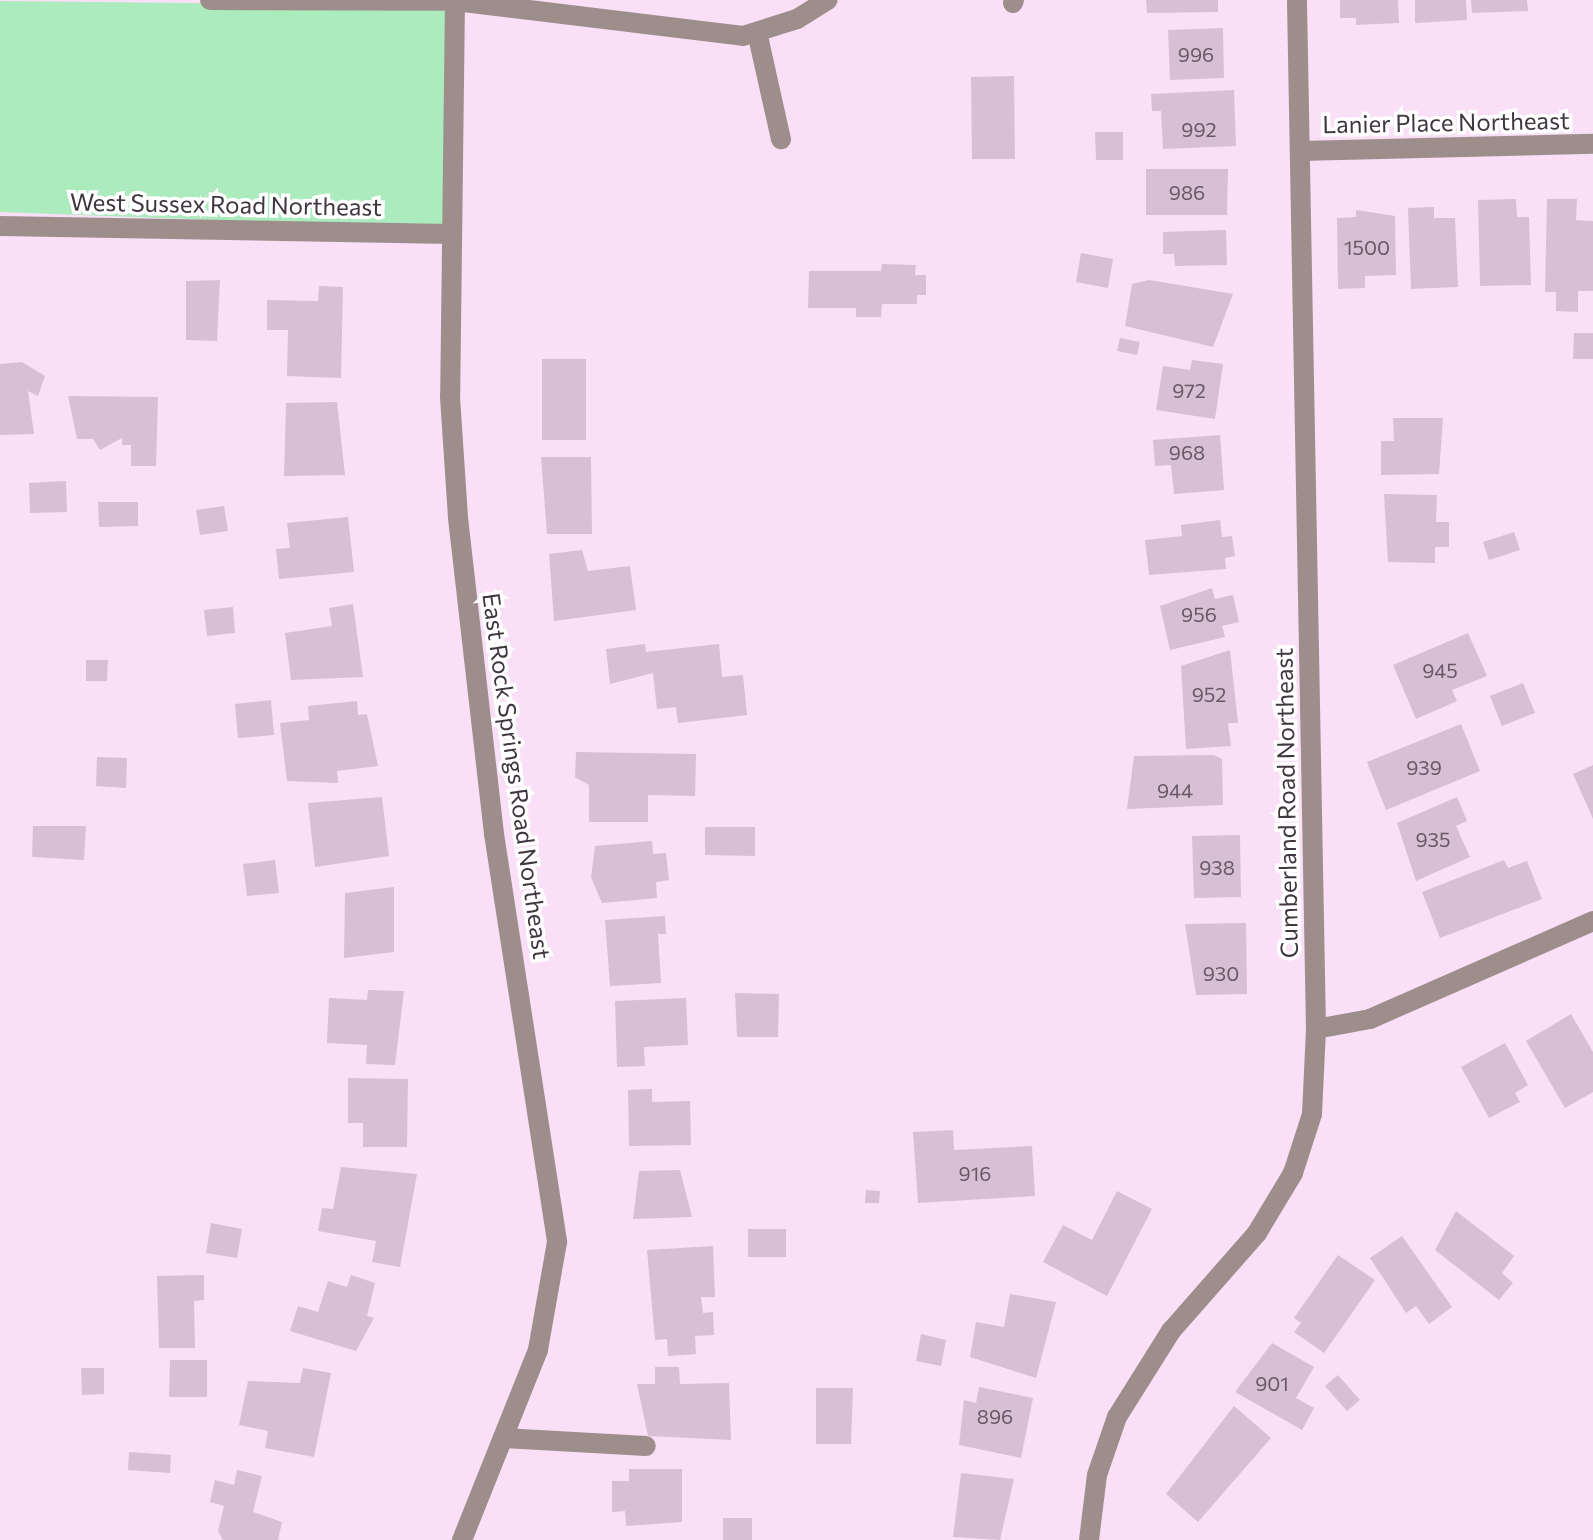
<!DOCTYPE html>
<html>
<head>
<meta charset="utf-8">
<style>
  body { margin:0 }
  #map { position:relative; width:1593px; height:1540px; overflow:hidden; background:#f9e0f7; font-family:Commissioner,sans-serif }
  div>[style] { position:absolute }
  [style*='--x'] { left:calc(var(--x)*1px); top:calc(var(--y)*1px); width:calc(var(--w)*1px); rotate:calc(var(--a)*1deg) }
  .green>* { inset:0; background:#abebbd }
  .building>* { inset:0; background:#d7bfd5 }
  .minor>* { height:20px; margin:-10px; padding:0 10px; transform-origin:10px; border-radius:10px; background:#9d8e8c }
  span { translate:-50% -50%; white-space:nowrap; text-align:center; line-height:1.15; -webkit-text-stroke:7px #fff; paint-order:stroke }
  .number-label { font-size:20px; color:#665864 }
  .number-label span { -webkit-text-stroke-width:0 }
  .street-label { font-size:24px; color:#40363f }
</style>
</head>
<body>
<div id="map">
  <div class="green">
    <div style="clip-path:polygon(0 1px,453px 6px,457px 229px,0 212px)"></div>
  </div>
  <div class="building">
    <div style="clip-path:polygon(1146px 0,1218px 0,1218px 12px,1147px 13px)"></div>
    <div style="clip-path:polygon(1340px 0,1398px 0,1399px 23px,1356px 25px,1356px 18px,1340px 18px)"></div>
    <div style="clip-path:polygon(1415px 0,1466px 0,1467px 20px,1415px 23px)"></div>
    <div style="clip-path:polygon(1471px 0,1527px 0,1528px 11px,1472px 13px)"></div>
    <div style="clip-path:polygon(1223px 28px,1224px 78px,1170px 80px,1168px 30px)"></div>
    <div style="clip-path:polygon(1014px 76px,1015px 159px,972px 159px,971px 77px)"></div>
    <div style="clip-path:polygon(1234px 90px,1236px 146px,1163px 149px,1161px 111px,1152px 111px,1151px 94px)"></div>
    <div style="clip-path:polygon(1095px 132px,1123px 132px,1123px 160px,1096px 160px)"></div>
    <div style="clip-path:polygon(1146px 169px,1228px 169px,1227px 215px,1146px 215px)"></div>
    <div style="clip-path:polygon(1516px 199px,1517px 217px,1529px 217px,1531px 285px,1480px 286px,1478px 200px)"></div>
    <div style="clip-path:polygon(1547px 199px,1577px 199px,1576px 220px,1593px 221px,1593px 291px,1578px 291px,1578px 312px,1556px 311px,1556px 292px,1545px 292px)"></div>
    <div style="clip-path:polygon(1434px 207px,1434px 218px,1455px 218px,1458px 287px,1411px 289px,1408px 208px)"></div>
    <div style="clip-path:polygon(1356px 210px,1395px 216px,1396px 275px,1365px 276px,1365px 288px,1338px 289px,1337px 218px,1356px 217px)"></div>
    <div style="clip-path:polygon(1226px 230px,1227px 265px,1175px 266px,1174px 254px,1163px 254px,1163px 232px)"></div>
    <div style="clip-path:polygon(1081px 253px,1113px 259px,1108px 288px,1076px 282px)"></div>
    <div style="clip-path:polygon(882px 264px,916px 265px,915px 275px,926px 275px,926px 295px,917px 295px,917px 304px,882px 304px,881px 317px,856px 317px,856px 308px,808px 308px,809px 271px,881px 271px)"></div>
    <div style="clip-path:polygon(220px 280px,217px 341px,186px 340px,186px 281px)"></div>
    <div style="clip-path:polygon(1149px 280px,1233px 294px,1213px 347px,1125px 326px,1132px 284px)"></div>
    <div style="clip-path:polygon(319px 286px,343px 287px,341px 378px,287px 376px,288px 330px,267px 330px,267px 300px,318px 301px)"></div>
    <div style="clip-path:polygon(1574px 333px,1593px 333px,1593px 359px,1573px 359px)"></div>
    <div style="clip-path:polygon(1120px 338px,1140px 342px,1137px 355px,1117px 351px)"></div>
    <div style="clip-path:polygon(542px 359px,586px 359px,586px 440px,542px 440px)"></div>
    <div style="clip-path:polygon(1192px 360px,1223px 364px,1215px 419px,1156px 410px,1163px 366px,1190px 370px)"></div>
    <div style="clip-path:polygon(22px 362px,45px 376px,38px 396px,28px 391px,34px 434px,0 435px,0 364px)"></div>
    <div style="clip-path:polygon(68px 396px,158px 397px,156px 466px,131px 466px,131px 445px,122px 445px,122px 438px,100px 450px,93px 439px,77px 439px)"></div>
    <div style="clip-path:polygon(337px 402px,345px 475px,284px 476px,286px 403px)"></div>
    <div style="clip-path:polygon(1393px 418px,1443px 418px,1439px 474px,1381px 475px,1381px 441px,1394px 441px)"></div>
    <div style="clip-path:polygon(1220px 435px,1224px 490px,1174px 494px,1171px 465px,1155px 466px,1153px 440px)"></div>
    <div style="clip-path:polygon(541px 457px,591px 457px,592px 534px,547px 534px)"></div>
    <div style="clip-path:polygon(66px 481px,67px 512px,30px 513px,29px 483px)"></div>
    <div style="clip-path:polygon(1384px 494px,1437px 495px,1436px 522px,1449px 522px,1449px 547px,1435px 547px,1435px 563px,1388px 562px)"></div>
    <div style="clip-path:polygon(98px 502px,138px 502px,138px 526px,99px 527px)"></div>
    <div style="clip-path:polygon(224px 506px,228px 531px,200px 535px,196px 510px)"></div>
    <div style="clip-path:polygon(348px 517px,354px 572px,279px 579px,276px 549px,290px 548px,287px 523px)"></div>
    <div style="clip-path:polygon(1220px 520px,1222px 537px,1232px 536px,1235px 556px,1225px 558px,1226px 569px,1149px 575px,1145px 540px,1182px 536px,1181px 525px)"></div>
    <div style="clip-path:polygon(1514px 532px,1520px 550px,1489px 560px,1483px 542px)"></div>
    <div style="clip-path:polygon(582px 550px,588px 571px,630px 566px,636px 610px,554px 621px,549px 554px)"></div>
    <div style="clip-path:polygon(1212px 588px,1215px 599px,1233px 595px,1239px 622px,1222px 626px,1225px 637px,1170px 650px,1160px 606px)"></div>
    <div style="clip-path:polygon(353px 604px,363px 677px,291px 680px,285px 633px,332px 626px,329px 608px)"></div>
    <div style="clip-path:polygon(233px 607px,235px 633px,207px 636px,204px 610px)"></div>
    <div style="clip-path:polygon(1468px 633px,1487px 676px,1452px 690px,1457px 701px,1416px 719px,1393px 665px)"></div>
    <div style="clip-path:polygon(645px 644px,646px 652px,719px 644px,722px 677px,743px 675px,747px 715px,678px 723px,676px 707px,657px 709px,653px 673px,610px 684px,606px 649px)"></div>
    <div style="clip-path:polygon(1230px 650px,1238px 723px,1228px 723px,1231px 746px,1186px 749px,1181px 666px)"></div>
    <div style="clip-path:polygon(86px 660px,108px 660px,107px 681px,86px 681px)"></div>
    <div style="clip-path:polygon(1523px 683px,1535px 713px,1502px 726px,1490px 696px)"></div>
    <div style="clip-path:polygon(271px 700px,274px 735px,238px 738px,235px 704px)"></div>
    <div style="clip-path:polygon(357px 701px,358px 715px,367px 714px,378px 766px,337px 771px,338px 783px,287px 781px,280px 723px,309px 720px,308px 706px)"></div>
    <div style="clip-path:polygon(1461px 724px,1480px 771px,1386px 810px,1367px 762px)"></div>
    <div style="clip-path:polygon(576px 752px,696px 754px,695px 796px,648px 795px,648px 822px,589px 822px,589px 785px,575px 777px)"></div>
    <div style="clip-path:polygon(1214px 755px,1222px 759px,1223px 805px,1127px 809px,1134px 756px)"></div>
    <div style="clip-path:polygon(97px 757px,127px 758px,126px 788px,96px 786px)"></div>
    <div style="clip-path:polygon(1593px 765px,1593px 819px,1573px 774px)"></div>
    <div style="clip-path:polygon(382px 797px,389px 856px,315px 867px,308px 803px)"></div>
    <div style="clip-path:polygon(1457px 797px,1467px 821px,1456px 826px,1470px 857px,1416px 881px,1397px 823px)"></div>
    <div style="clip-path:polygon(33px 826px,86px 826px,84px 860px,32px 857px)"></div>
    <div style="clip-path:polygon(705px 827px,755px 827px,755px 856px,705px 855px)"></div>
    <div style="clip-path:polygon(1240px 835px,1241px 897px,1194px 898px,1192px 836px)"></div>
    <div style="clip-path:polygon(652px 841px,653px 854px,666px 853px,669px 880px,656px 882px,657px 898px,602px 903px,591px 877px,595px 846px)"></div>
    <div style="clip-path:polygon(275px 860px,279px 893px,247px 896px,243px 864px)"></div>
    <div style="clip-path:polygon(1504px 860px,1508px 868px,1527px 861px,1542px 899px,1440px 938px,1422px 892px)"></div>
    <div style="clip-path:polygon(394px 887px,394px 952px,344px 958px,345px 893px)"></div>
    <div style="clip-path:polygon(665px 916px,666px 934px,658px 934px,661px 983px,610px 986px,605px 920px)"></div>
    <div style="clip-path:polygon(1246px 923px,1247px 994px,1196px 995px,1185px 924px)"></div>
    <div style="clip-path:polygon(368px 990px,404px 991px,395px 1065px,366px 1064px,367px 1045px,327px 1043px,329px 998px,367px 1000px)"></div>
    <div style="clip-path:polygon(735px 993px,779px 994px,778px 1037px,737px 1037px)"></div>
    <div style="clip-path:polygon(686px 998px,688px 1045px,644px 1047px,645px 1066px,617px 1067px,615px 1001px)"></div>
    <div style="clip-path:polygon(1571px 1014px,1593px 1052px,1593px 1092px,1565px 1108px,1526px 1041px)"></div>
    <div style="clip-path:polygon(1505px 1043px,1528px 1085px,1515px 1093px,1520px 1102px,1489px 1118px,1461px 1067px)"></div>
    <div style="clip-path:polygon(348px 1078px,408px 1079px,407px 1147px,363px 1147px,363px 1123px,348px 1123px)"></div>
    <div style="clip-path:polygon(652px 1089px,652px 1102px,690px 1101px,691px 1145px,629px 1146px,628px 1090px)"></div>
    <div style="clip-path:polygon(953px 1130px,954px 1150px,1032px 1146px,1035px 1196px,918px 1203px,913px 1132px)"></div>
    <div style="clip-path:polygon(341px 1167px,417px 1174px,400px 1267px,372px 1262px,376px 1241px,318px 1231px,322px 1208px,333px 1209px)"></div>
    <div style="clip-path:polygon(680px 1170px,692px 1217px,633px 1219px,639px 1171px)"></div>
    <div style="clip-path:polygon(866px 1190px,880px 1191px,879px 1203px,865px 1203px)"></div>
    <div style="clip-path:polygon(1117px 1191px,1152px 1209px,1107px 1296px,1043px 1262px,1063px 1225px,1092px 1240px)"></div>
    <div style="clip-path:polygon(1456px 1211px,1514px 1256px,1502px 1273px,1513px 1283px,1499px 1300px,1435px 1250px)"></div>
    <div style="clip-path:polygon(211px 1223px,242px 1229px,237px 1258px,206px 1253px)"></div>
    <div style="clip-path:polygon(748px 1229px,786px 1229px,786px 1257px,748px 1257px)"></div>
    <div style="clip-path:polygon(1402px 1236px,1452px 1307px,1429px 1324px,1416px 1306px,1406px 1313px,1370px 1258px)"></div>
    <div style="clip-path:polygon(713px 1246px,715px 1297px,701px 1297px,703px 1313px,713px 1312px,714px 1335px,695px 1336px,696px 1354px,668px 1356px,667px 1339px,655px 1340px,647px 1250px)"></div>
    <div style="clip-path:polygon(1338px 1255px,1375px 1280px,1324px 1353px,1294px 1332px,1301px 1323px,1294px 1318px)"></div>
    <div style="clip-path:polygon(204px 1275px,204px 1300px,194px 1301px,195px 1348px,159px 1348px,157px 1276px)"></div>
    <div style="clip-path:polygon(351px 1275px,375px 1283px,367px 1316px,374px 1318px,356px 1351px,290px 1331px,298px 1306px,318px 1312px,328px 1281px,347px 1287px)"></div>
    <div style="clip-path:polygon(1010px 1294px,1056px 1302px,1036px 1378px,970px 1357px,976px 1322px,1004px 1327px)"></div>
    <div style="clip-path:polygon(921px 1334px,946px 1340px,941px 1366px,916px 1361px)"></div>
    <div style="clip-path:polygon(1272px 1343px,1314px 1367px,1296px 1398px,1314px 1408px,1302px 1430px,1235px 1392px)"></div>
    <div style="clip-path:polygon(170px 1360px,207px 1360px,207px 1397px,169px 1397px)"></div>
    <div style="clip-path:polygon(655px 1367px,679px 1367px,680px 1384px,729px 1383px,731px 1440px,648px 1436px,637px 1384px,655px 1384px)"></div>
    <div style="clip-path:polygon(81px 1368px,104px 1368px,104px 1394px,82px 1395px)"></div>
    <div style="clip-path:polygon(303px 1368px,331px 1373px,314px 1457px,265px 1448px,268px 1431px,239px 1425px,248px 1381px,300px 1383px)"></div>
    <div style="clip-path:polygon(1338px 1375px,1360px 1400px,1347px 1411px,1325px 1386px)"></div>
    <div style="clip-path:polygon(979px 1387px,1033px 1398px,1021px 1458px,959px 1445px,964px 1400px,976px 1403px)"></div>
    <div style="clip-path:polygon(816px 1388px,853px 1388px,851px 1444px,816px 1444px)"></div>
    <div style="clip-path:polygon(1234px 1406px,1271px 1438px,1198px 1522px,1166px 1494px)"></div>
    <div style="clip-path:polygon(129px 1452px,171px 1455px,170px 1473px,128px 1470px)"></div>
    <div style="clip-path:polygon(629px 1469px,682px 1469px,682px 1522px,626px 1526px,625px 1511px,612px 1512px,612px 1481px,629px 1481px)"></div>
    <div style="clip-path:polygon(237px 1470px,262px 1476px,253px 1512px,282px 1522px,278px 1540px,223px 1540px,218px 1531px,224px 1506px,210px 1502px,215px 1480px,234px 1485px)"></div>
    <div style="clip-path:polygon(961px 1473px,1014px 1479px,1000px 1540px,953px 1537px)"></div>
    <div style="clip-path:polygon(723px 1518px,752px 1518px,752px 1540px,723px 1540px)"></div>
  </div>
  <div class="minor">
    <div style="--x:210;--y:0;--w:245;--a:0.2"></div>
    <div style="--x:455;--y:1;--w:290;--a:6.9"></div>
    <div style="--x:743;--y:36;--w:57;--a:-17.5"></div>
    <div style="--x:797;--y:19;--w:36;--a:-32"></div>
    <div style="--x:455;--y:0;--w:397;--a:90.7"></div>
    <div style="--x:450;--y:397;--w:121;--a:86.2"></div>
    <div style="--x:458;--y:518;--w:318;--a:83.5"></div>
    <div style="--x:494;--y:834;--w:413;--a:81.2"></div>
    <div style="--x:557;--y:1242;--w:110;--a:100"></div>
    <div style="--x:538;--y:1350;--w:205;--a:111.8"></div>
    <div style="--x:1013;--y:3;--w:3;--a:-72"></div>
    <div style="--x:757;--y:32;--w:110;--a:77.4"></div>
    <div style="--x:1300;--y:151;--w:293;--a:-1.4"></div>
    <div style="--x:0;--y:226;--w:452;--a:1"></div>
    <div style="--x:1316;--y:1029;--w:55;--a:-10.5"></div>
    <div style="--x:1370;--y:1019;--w:244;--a:-23.7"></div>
    <div style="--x:503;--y:1438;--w:143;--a:3.2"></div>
    <div style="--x:1089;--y:1540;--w:65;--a:-83"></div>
    <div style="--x:1097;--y:1475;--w:61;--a:-71"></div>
    <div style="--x:1117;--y:1417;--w:102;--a:-57.9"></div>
    <div style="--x:1171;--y:1331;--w:130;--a:-48.7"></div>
    <div style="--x:1257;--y:1233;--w:70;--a:-59"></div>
    <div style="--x:1293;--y:1173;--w:62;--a:-72.1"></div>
    <div style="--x:1312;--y:1114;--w:85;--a:-87.3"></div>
    <div style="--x:1316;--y:1029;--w:1029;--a:-91.06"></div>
  </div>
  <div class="number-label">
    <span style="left:1196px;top:54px">996</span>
    <span style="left:1199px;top:129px">992</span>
    <span style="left:1187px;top:192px">986</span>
    <span style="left:1367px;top:247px">1500</span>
    <span style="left:1189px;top:390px">972</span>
    <span style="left:1187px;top:452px">968</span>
    <span style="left:1199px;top:614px">956</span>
    <span style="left:1440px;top:670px">945</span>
    <span style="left:1209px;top:694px">952</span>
    <span style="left:1424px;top:767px">939</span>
    <span style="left:1175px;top:790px">944</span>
    <span style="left:1433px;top:839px">935</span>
    <span style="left:1217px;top:867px">938</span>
    <span style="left:1221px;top:973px">930</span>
    <span style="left:975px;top:1173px">916</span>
    <span style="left:1272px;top:1383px">901</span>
    <span style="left:995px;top:1416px">896</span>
  </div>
  <div class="street-label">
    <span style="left:1446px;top:122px;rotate:-1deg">Lanier Place Northeast</span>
    <span style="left:226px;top:204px;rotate:1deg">West Sussex Road Northeast</span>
    <span style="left:517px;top:776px;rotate:82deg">East Rock Springs Road Northeast</span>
    <span style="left:1286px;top:803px;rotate:-91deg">Cumberland Road Northeast</span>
  </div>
</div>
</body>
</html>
